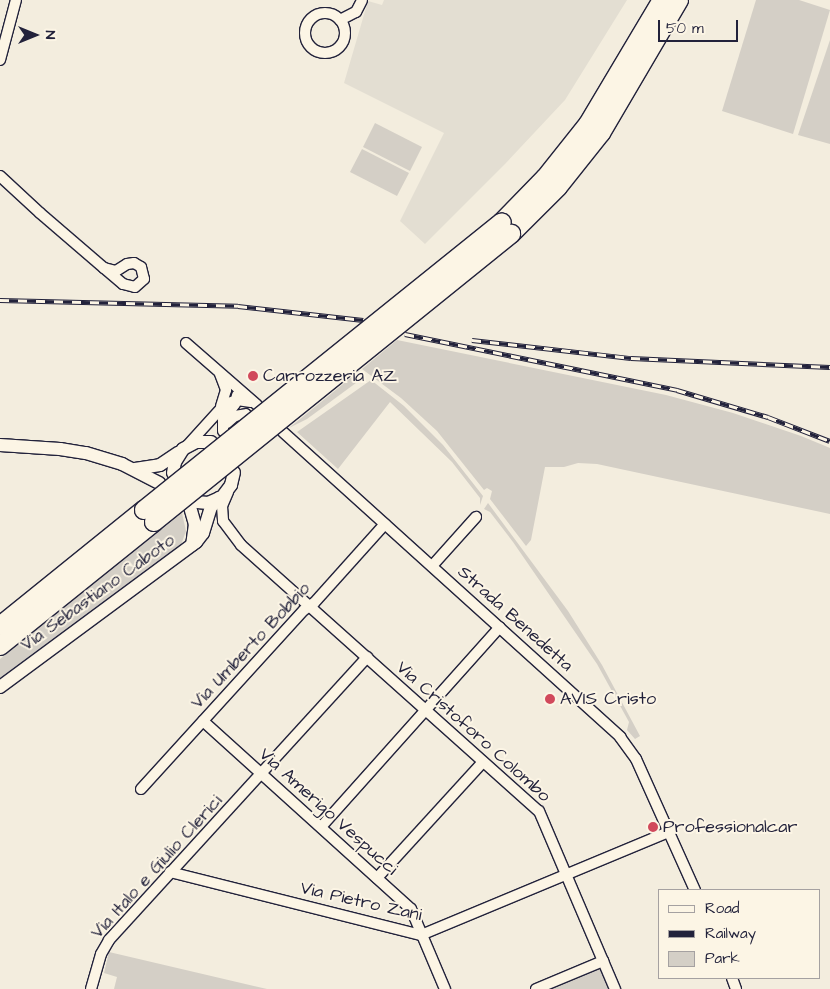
<!DOCTYPE html>
<html>
<head>
<meta charset="utf-8">
<style>
  body { margin:0 }
  #map { position:relative; width:830px; height:989px; overflow:hidden; background:#f3edde; font-family:"Architects Daughter",sans-serif }
  div>[style] { position:absolute }
  [style*='--x'] { left:calc(var(--x)*1px); top:calc(var(--y)*1px); width:calc(var(--w)*1px); rotate:calc(var(--a)*1deg) }
  .built>* { inset:0; background:#e3ded2 }
  .green>* { inset:0; background:#d4cfc6 }
  .roads { filter:drop-shadow(1px 0 #22223b) drop-shadow(-1px 0 #22223b) drop-shadow(0 1px #22223b) drop-shadow(0 -1px #22223b) }
  .minor>* { height:10px; margin:-5px; padding:0 5px; transform-origin:5px; border-radius:5px; background:#fcf5e5 }
  .minor>.ring { margin:-5px; padding:0; box-sizing:content-box; background:none; border:10px solid #fcf5e5; border-radius:50% }
  .tertiary>* { height:12px; margin:-6px; padding:0 6px; transform-origin:6px; border-radius:6px; background:#fcf5e5 }
  .trunk>* { height:18px; margin:-9px; padding:0 9px; transform-origin:9px; border-radius:9px; background:#fcf5e5 }
  .rail>* { height:5px; margin-top:-2.5px; transform-origin:0; background:repeating-linear-gradient(90deg,#fcf5e5 0 9px,#22223b 0 18px); box-sizing:border-box; border-block:1px solid #22223b }
  .bridges { filter:drop-shadow(1px 0 #22223b) drop-shadow(-1px 0 #22223b) drop-shadow(0 1px #22223b) drop-shadow(0 -1px #22223b) }
  .trunk-bridge>* { height:18px; margin:-9px; padding:0 9px; transform-origin:9px; border-radius:9px; background:#fcf5e5 }
  .dots>* { width:14px; height:14px; translate:-50% -50%; box-sizing:border-box; border:2px solid #fcf5e5; border-radius:50% }
  span { translate:-50% -50%; white-space:nowrap; text-align:center; line-height:1.15; -webkit-text-stroke:4px #fcf5e5; paint-order:stroke }
  .poi-label { font-size:18px; color:#22223b }
  .left { translate:0 -50%; text-align:left }
  .street-label { font-size:18px; color:#22223b }
  .legend { position:absolute; left:658px; top:889px; width:162px; height:90px; box-sizing:border-box; background:#fcf5e5; border:1px solid #a5a1a1; margin:0; padding:6px 9px; list-style:none; font-size:15px; color:#22223b }
  .legend li { display:flex; align-items:center; gap:10px; height:25px }
  .legend b { width:25px; border:1px solid #a5a1a1 }
  .north { position:absolute; left:10px; top:10px; width:50px; height:50px; -webkit-text-stroke:4px #fcf5e5; paint-order:stroke; rotate:90deg; font-size:14px; font-weight:700; line-height:20px; text-align:center; color:#22223b }
  .north::after { content:''; display:block; margin:auto; width:18px; height:22px; background:#22223b; clip-path:polygon(50% 0,100% 100%,50% 72%,0 100%) }
  .scale { position:absolute; left:658px; top:20px; width:80px; height:22px; box-sizing:border-box; border:2px solid #22223b; border-top:0; padding-left:6px; font-size:15px; line-height:18px; white-space:nowrap; color:#22223b; -webkit-text-stroke:4px #fcf5e5; paint-order:stroke }
</style>
</head>
<body>
<div id="map">
  <div class="built">
    <div style="clip-path:polygon(384px 0,627px 0,565px 100px,505px 164px,425px 244px,400px 221px,444px 133px,344px 83px,368px 1px,382px 5px)"></div>
  </div>
  <div class="green">
    <div style="clip-path:polygon(756px 0,799px 0,830px 10px,793px 134px,722px 111px)"></div>
    <div style="clip-path:polygon(830px 40px,830px 144px,798px 135px)"></div>
    <div style="clip-path:polygon(375px 123px,422px 147px,410px 171px,363px 147px)"></div>
    <div style="clip-path:polygon(362px 149px,409px 173px,397px 196px,350px 172px)"></div>
    <div style="clip-path:polygon(397px 340px,666px 395px,733px 413px,801px 436px,830px 448px,830px 514px,597px 464px,578px 463px,564px 467px,545px 467px,531px 540px,526px 546px,490px 499px,492px 491px,487px 488px,484px 490px,437px 431px,401px 398px,362px 369px)"></div>
    <div style="clip-path:polygon(359px 371px,362px 375px,360px 380px,307px 419px,289px 428px)"></div>
    <div style="clip-path:polygon(371px 380px,404px 406px,443px 445px,483px 496px,480px 505px,480px 498px,452px 462px,390px 402px,338px 469px,297px 432px)"></div>
    <div style="clip-path:polygon(488px 503px,568px 611px,602px 665px,640px 736px,635px 739px,627px 730px,629px 722px,597px 664px,513px 542px,490px 512px,484px 509px)"></div>
    <div style="clip-path:polygon(182px 513px,186px 531px,181px 545px,0 678px,0 659px)"></div>
    <div style="clip-path:polygon(109px 952px,267px 989px,114px 989px,117px 977px,104px 973px)"></div>
    <div style="clip-path:polygon(601px 966px,610px 989px,545px 989px)"></div>
  </div>
  <div class="roads">
    <div class="minor">
      <div class="ring" style="left:305px;top:13px;width:30px;height:30px"></div>
      <div style="--x:340;--y:20;--w:18;--a:-27"></div>
      <div style="--x:356;--y:12;--w:13;--a:-63"></div>
      <div style="--x:0;--y:60;--w:62;--a:-75.1"></div>
      <div style="--x:0;--y:176;--w:54;--a:42.8"></div>
      <div style="--x:40;--y:213;--w:84;--a:40.7"></div>
      <div style="--x:104;--y:268;--w:25;--a:40"></div>
      <div style="--x:123;--y:284;--w:12;--a:14"></div>
      <div style="--x:135;--y:287;--w:12;--a:-42"></div>
      <div style="--x:144;--y:279;--w:12;--a:-104"></div>
      <div style="--x:141;--y:267;--w:8;--a:-150"></div>
      <div style="--x:134;--y:263;--w:7;--a:172"></div>
      <div style="--x:127;--y:264;--w:13;--a:148"></div>
      <div style="--x:116;--y:271;--w:12;--a:-166"></div>
      <div style="--x:186;--y:343;--w:94;--a:41.1"></div>
      <div style="--x:220;--y:374;--w:17;--a:69"></div>
      <div style="--x:226;--y:390;--w:17;--a:107"></div>
      <div style="--x:227;--y:423;--w:11;--a:-41"></div>
      <div style="--x:235;--y:416;--w:11;--a:-10"></div>
      <div style="--x:223;--y:431;--w:11;--a:-90"></div>
      <div style="--x:223;--y:420;--w:20;--a:-53"></div>
      <div style="--x:235;--y:404;--w:9;--a:-77"></div>
      <div style="--x:283;--y:432;--w:455;--a:42.1"></div>
      <div style="--x:620;--y:737;--w:27;--a:54"></div>
      <div style="--x:636;--y:759;--w:144;--a:65.8"></div>
      <div style="--x:186;--y:447;--w:58;--a:-47.8"></div>
      <div style="--x:225;--y:404;--w:13;--a:-18"></div>
      <div style="--x:237;--y:400;--w:14;--a:8"></div>
      <div style="--x:228;--y:492;--w:15;--a:113"></div>
      <div style="--x:222;--y:506;--w:15;--a:86"></div>
      <div style="--x:223;--y:521;--w:30;--a:53"></div>
      <div style="--x:241;--y:545;--w:399;--a:41.8"></div>
      <div style="--x:539;--y:811;--w:194;--a:66.9"></div>
      <div style="--x:432;--y:566;--w:66;--a:-48.1"></div>
      <div style="--x:203;--y:721;--w:280;--a:42.1"></div>
      <div style="--x:411;--y:909;--w:87;--a:67"></div>
      <div style="--x:141;--y:789;--w:242;--a:-47.7"></div>
      <div style="--x:304;--y:610;--w:12;--a:-35"></div>
      <div style="--x:314;--y:603;--w:106;--a:-48.1"></div>
      <div style="--x:321;--y:827;--w:268;--a:-48.2"></div>
      <div style="--x:170;--y:872;--w:259;--a:14.1"></div>
      <div style="--x:421;--y:935;--w:271;--a:-22.6"></div>
      <div style="--x:377;--y:878;--w:157;--a:-47.6"></div>
      <div style="--x:732;--y:978;--w:12;--a:70"></div>
      <div style="--x:91;--y:989;--w:36;--a:-74"></div>
      <div style="--x:101;--y:954;--w:16;--a:-60"></div>
      <div style="--x:109;--y:940;--w:383;--a:-47.6"></div>
      <div style="--x:536;--y:989;--w:73;--a:-22.7"></div>
    </div>
    <div class="tertiary">
      <div style="--x:0;--y:445;--w:60;--a:3.8"></div>
      <div style="--x:60;--y:449;--w:26;--a:9"></div>
      <div style="--x:86;--y:453;--w:38;--a:17"></div>
      <div style="--x:122;--y:464;--w:42;--a:27.2"></div>
      <div style="--x:135;--y:469;--w:25;--a:-9"></div>
      <div style="--x:160;--y:465;--w:22;--a:-34"></div>
      <div style="--x:173;--y:473;--w:11;--a:-80"></div>
      <div style="--x:175;--y:462;--w:15;--a:-58"></div>
      <div style="--x:183;--y:449;--w:15;--a:-28"></div>
      <div style="--x:196;--y:442;--w:15;--a:0"></div>
      <div style="--x:197;--y:502;--w:11;--a:5"></div>
      <div style="--x:208;--y:503;--w:15;--a:-23"></div>
      <div style="--x:222;--y:497;--w:15;--a:-53"></div>
      <div style="--x:231;--y:485;--w:13;--a:-77"></div>
      <div style="--x:190;--y:507;--w:18;--a:74"></div>
      <div style="--x:195;--y:524;--w:21;--a:98"></div>
      <div style="--x:0;--y:687;--w:244;--a:-36.5"></div>
      <div style="--x:196;--y:542;--w:11;--a:-52"></div>
      <div style="--x:203;--y:533;--w:27;--a:-73"></div>
      <div style="--x:211;--y:507;--w:12;--a:-48"></div>
    </div>
    <div class="trunk">
      <div style="--x:502;--y:222;--w:62;--a:-45.7"></div>
      <div style="--x:545;--y:178;--w:69;--a:-51.5"></div>
      <div style="--x:588;--y:124;--w:144;--a:-59.2"></div>
      <div style="--x:511;--y:234;--w:66;--a:-45"></div>
      <div style="--x:558;--y:187;--w:69;--a:-51.5"></div>
      <div style="--x:601;--y:133;--w:154;--a:-59.6"></div>
      <div style="--x:0;--y:626;--w:185;--a:-38.9"></div>
      <div style="--x:0;--y:646;--w:198;--a:-38.8"></div>
    </div>
  </div>
  <div class="rail">
    <div style="--x:0;--y:300;--w:238;--a:1.4"></div>
    <div style="--x:238;--y:306;--w:126;--a:6.4"></div>
    <div style="--x:405;--y:334;--w:278;--a:11.6"></div>
    <div style="--x:677;--y:390;--w:95;--a:16.5"></div>
    <div style="--x:768;--y:417;--w:66;--a:21.2"></div>
    <div style="--x:472;--y:340;--w:160;--a:6.5"></div>
    <div style="--x:631;--y:358;--w:199;--a:2.6"></div>
  </div>
  <div class="bridges">
    <div class="trunk-bridge">
      <div style="--x:144;--y:510;--w:459;--a:-38.8"></div>
      <div style="--x:154;--y:522;--w:459;--a:-38.9"></div>
    </div>
  </div>
  <div class="dots">
    <div style="left:253px;top:376px;background:#d1495b"></div>
    <div style="left:550px;top:699px;background:#d1495b"></div>
    <div style="left:653px;top:827px;background:#d1495b"></div>
  </div>
  <div class="poi-label">
    <span class="left" style="left:263px;top:376px">Carrozzeria AZ</span>
    <span class="left" style="left:560px;top:699px">AVIS Cristo</span>
    <span class="left" style="left:663px;top:827px">Professionalcar</span>
  </div>
  <div class="street-label">
    <span style="left:98px;top:593px;rotate:-36deg">Via Sebastiano Caboto</span>
    <span style="left:515px;top:619px;rotate:42deg">Strada Benedetta</span>
    <span style="left:251px;top:646px;rotate:-47deg">Via Umberto Bobbio</span>
    <span style="left:473px;top:732px;rotate:42deg">Via Cristoforo Colombo</span>
    <span style="left:328px;top:812px;rotate:42deg">Via Amerigo Vespucci</span>
    <span style="left:157px;top:867px;rotate:-48deg">Via Italo e Giulio Clerici</span>
    <span style="left:361px;top:902px;rotate:13deg">Via Pietro Zani</span>
  </div>
  <ul class="legend">
  <li><b style="height:6px;background:#fcf5e5"></b>Road</li>
  <li><b style="height:6px;background:#22223b"></b>Railway</li>
  <li><b style="height:14px;background:#d4cfc6"></b>Park</li>
  </ul>
  <div class="north">N</div>
  <div class="scale">50 m</div>
</div>
</body>
</html>
